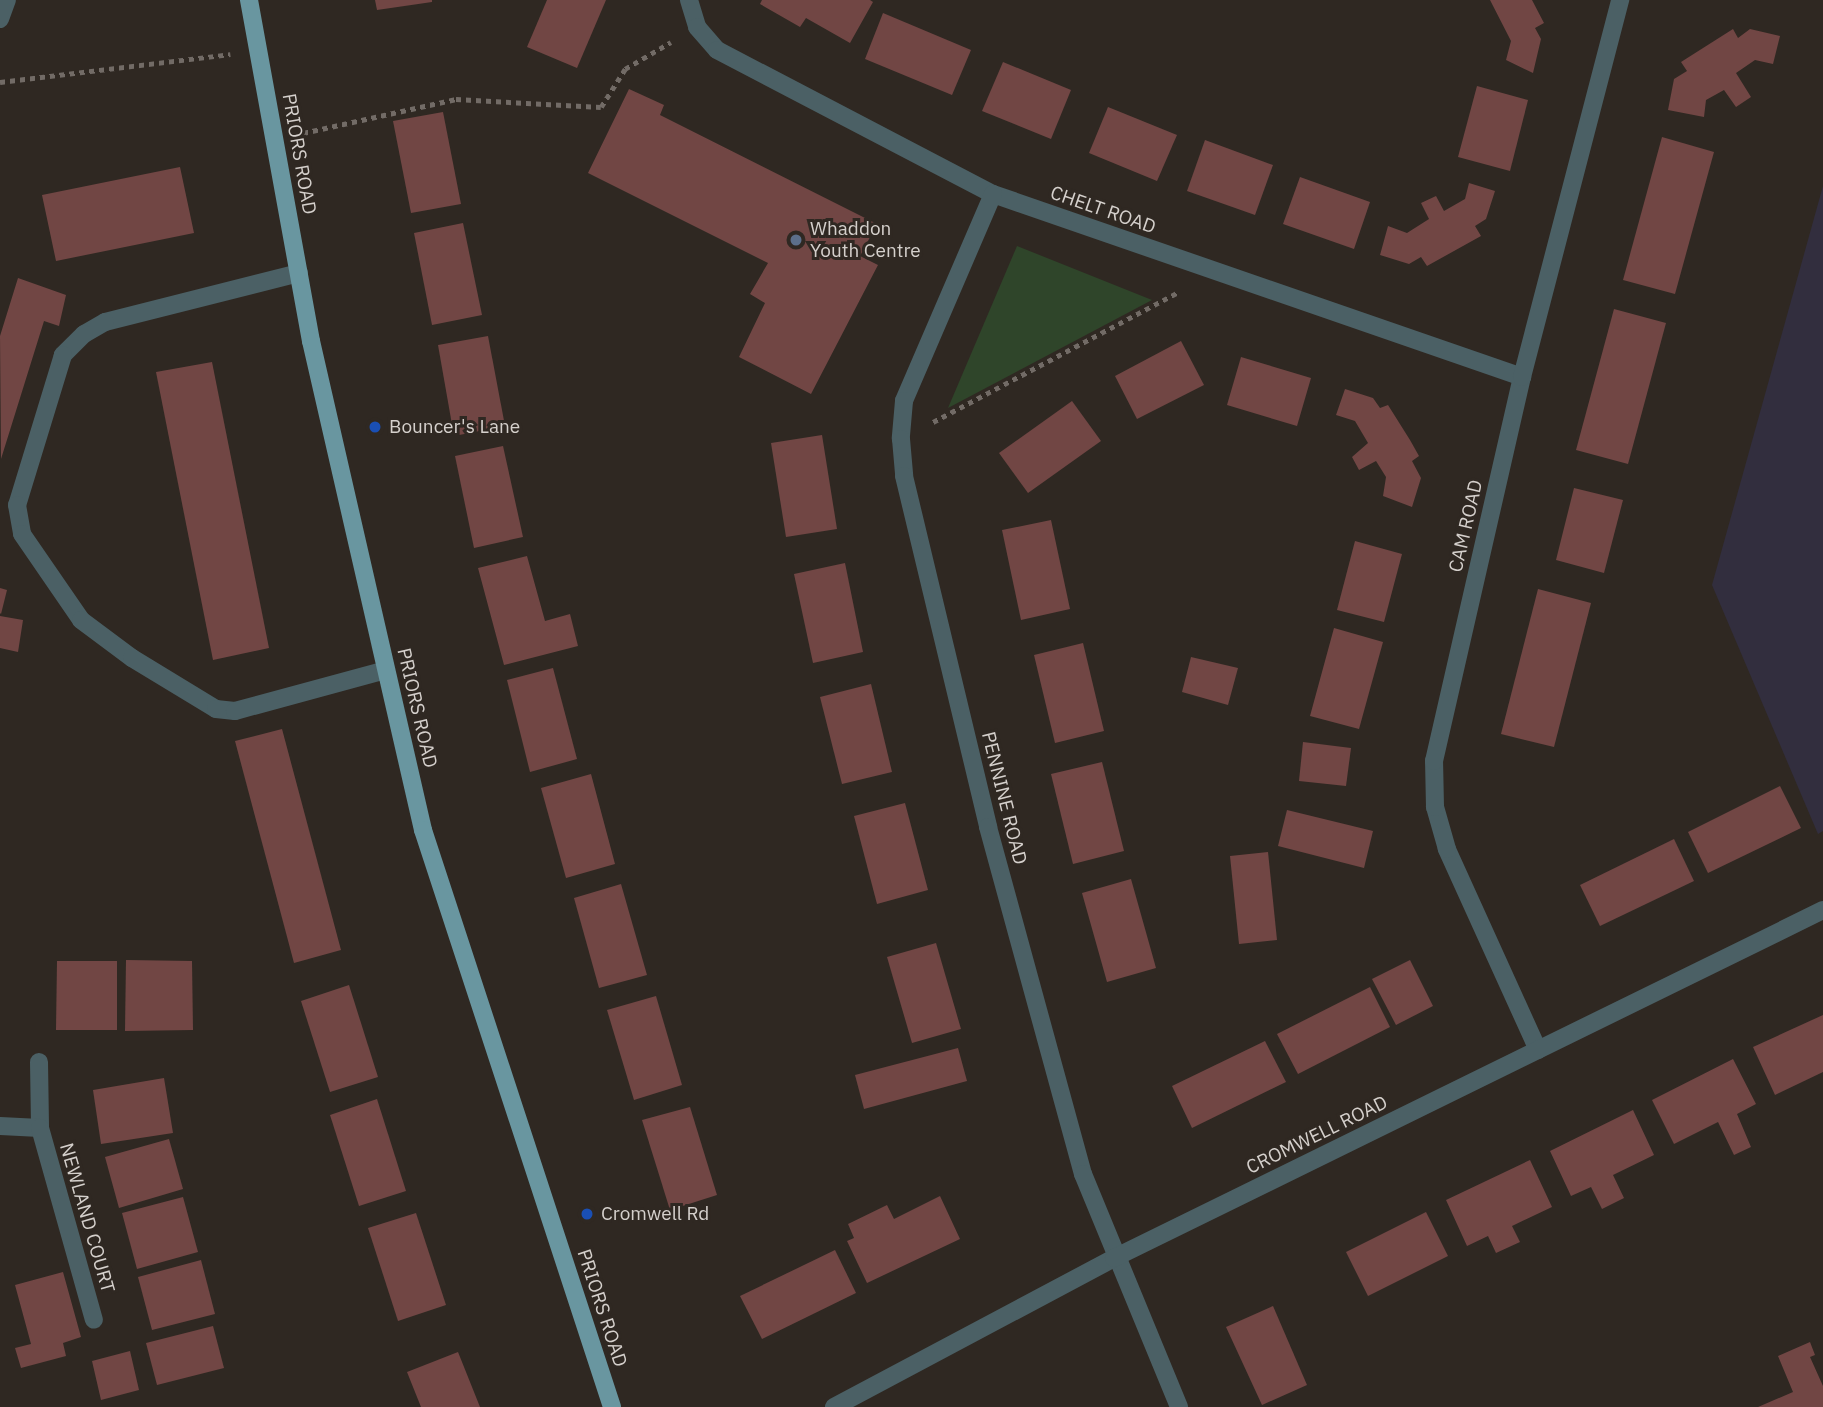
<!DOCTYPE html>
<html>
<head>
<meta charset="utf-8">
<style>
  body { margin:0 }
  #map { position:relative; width:1823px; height:1407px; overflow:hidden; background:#2f2822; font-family:"IBM Plex Sans",sans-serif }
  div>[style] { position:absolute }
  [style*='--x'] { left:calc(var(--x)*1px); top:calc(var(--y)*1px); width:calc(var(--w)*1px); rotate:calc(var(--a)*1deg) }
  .industrial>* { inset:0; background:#322e3e }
  .green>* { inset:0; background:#2f452a }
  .building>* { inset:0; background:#714644 }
  .path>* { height:4.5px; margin-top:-2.25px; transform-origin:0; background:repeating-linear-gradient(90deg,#726b66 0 5px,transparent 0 10px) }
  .minor>* { height:18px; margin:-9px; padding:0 9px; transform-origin:9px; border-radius:9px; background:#4b6065 }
  .major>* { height:18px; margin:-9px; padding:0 9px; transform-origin:9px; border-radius:9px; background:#6996a0 }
  .dots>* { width:19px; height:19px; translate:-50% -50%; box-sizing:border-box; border:4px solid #2f2822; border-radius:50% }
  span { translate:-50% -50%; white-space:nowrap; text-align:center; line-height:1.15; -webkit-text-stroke:6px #2f2822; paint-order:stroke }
  .street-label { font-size:19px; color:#d5d0cc }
  .poi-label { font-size:19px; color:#d5d0cc }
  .left { translate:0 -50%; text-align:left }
</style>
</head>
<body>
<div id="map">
  <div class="industrial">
    <div style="clip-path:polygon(1823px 186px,1823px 831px,1818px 834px,1712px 585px)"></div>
  </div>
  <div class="green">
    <div style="clip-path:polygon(1017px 246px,1152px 300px,948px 408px)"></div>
  </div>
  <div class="building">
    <div style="clip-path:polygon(375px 0,432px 0,432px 2px,377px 10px)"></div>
    <div style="clip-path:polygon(547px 0,606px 0,577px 68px,527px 47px)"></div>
    <div style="clip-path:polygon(762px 0,870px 0,873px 2px,850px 43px,806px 18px,800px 27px,760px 4px)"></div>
    <div style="clip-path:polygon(1490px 0,1532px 0,1544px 23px,1535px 28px,1541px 39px,1533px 73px,1506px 60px,1511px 41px)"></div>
    <div style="clip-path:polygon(883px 13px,971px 50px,952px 95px,865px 59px)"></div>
    <div style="clip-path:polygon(1733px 29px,1738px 38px,1750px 29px,1780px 36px,1773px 64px,1755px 60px,1736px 73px,1751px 97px,1736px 107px,1724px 90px,1706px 100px,1704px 117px,1668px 110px,1674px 79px,1687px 71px,1681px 62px)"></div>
    <div style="clip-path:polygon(1003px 62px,1071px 90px,1051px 139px,982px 111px)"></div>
    <div style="clip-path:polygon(1477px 86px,1528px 100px,1510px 171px,1458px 157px)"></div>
    <div style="clip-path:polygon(629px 89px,664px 105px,660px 115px,877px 224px,860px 256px,878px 265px,811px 394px,739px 357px,765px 303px,750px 294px,768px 263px,588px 173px)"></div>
    <div style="clip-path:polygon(1108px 107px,1177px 135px,1157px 181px,1089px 153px)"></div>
    <div style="clip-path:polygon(443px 112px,461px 204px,411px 213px,393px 121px)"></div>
    <div style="clip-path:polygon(1662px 137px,1714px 152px,1675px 294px,1623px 280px)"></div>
    <div style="clip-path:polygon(1205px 140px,1273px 165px,1255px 215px,1187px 191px)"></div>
    <div style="clip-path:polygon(180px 167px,194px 233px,56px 261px,42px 195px)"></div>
    <div style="clip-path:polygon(1300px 177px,1370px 202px,1354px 249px,1283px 224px)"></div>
    <div style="clip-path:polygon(1469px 183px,1495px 191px,1486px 219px,1475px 226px,1481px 236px,1427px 266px,1421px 257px,1409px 264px,1380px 255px,1388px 226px,1407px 233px,1429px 219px,1421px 203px,1436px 196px,1444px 211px,1465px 199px)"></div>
    <div style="clip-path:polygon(463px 223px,482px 315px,432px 325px,414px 233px)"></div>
    <div style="clip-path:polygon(18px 278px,66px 295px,59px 326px,44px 321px,1px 459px,0 336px)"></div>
    <div style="clip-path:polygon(1614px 309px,1666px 323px,1628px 464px,1576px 450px)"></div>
    <div style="clip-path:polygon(488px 336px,505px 426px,454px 436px,438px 345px)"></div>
    <div style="clip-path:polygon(1181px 341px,1204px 385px,1137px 419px,1115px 376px)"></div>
    <div style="clip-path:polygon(1241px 357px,1311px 378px,1297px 426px,1227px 405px)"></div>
    <div style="clip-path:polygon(212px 362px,269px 648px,213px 660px,156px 372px)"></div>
    <div style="clip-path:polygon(1345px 389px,1373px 398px,1380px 408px,1388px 405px,1410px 440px,1419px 456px,1412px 461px,1421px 478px,1412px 507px,1383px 496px,1386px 477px,1376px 461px,1359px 470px,1352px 457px,1368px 443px,1355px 421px,1336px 415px)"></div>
    <div style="clip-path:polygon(1072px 401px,1101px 441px,1028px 493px,999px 453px)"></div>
    <div style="clip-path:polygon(822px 435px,837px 529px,786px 537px,771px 443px)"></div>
    <div style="clip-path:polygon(503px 446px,523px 537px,474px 548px,455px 456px)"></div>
    <div style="clip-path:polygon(1574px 488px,1623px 500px,1604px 573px,1556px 560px)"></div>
    <div style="clip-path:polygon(1051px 520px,1070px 609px,1021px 620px,1002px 530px)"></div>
    <div style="clip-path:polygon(1355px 541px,1402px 554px,1384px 622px,1337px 610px)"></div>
    <div style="clip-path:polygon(527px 556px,545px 621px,570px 614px,578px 646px,504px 665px,478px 568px)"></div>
    <div style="clip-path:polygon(845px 563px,863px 652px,813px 663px,794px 574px)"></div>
    <div style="clip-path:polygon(0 588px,7px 590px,1px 614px,0 613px)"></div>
    <div style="clip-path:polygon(1538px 589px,1591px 603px,1554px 747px,1501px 734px)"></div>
    <div style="clip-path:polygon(0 616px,23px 620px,18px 652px,0 648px)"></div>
    <div style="clip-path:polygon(1334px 628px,1383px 642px,1359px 729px,1310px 716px)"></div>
    <div style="clip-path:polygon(1083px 643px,1104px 731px,1055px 743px,1034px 655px)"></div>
    <div style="clip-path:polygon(1191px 657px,1238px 668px,1228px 705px,1182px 692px)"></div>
    <div style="clip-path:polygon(553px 668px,577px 759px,530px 772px,507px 680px)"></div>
    <div style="clip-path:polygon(871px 684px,892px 772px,842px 784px,820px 697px)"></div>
    <div style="clip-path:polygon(282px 729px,341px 950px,294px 963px,235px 741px)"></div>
    <div style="clip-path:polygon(1303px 742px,1351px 748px,1346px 786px,1299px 781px)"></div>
    <div style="clip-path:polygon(1102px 762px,1124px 851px,1073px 864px,1051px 774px)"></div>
    <div style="clip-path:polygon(591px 774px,615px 864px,566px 878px,541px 788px)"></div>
    <div style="clip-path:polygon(1780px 786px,1801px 828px,1708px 873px,1688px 832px)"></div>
    <div style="clip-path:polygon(905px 803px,928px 890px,877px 904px,854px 816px)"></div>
    <div style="clip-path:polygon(1287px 810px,1373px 831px,1364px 868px,1278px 846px)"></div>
    <div style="clip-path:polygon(1674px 839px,1694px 881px,1600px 926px,1580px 885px)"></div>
    <div style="clip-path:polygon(1268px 852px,1277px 940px,1239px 944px,1230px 856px)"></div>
    <div style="clip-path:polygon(1131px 879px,1156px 968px,1107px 982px,1082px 893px)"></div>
    <div style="clip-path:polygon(621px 884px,647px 975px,599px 988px,574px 898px)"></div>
    <div style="clip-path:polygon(936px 943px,961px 1029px,912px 1043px,887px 957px)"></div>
    <div style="clip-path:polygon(126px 960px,192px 961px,193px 1030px,125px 1031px)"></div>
    <div style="clip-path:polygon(1410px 960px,1433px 1006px,1396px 1025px,1372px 979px)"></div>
    <div style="clip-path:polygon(57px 961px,117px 961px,117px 1030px,56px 1030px)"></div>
    <div style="clip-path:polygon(349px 985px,378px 1077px,330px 1092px,301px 1001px)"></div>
    <div style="clip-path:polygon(1370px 987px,1390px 1027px,1298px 1074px,1277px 1034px)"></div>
    <div style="clip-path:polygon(656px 996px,682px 1085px,634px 1100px,607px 1010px)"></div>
    <div style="clip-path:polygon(1823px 1015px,1823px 1072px,1775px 1095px,1753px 1047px)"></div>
    <div style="clip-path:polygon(1265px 1041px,1286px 1082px,1192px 1128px,1172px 1086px)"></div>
    <div style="clip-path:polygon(958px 1048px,967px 1081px,864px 1109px,855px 1075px)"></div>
    <div style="clip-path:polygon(1733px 1059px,1756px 1104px,1737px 1114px,1751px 1147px,1734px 1155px,1718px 1122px,1674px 1144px,1652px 1100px)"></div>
    <div style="clip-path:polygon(164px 1078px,173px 1133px,101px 1144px,93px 1090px)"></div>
    <div style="clip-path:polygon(377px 1099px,406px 1191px,359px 1206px,330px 1115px)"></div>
    <div style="clip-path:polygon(690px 1107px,717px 1195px,670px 1210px,642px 1120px)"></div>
    <div style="clip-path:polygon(1633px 1110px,1654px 1155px,1613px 1175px,1624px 1198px,1602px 1209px,1591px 1187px,1571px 1196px,1550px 1151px)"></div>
    <div style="clip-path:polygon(169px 1139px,183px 1189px,119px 1208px,105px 1157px)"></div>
    <div style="clip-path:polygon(1530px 1160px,1552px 1207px,1512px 1226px,1520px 1242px,1496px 1253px,1488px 1236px,1467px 1246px,1446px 1200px)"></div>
    <div style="clip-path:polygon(940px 1196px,960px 1239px,867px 1283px,847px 1241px,854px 1238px,848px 1224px,887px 1205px,894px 1219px)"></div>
    <div style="clip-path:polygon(183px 1197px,198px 1252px,137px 1269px,122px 1213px)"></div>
    <div style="clip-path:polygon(1426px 1212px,1448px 1256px,1368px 1296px,1346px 1252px)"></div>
    <div style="clip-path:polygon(416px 1213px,446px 1305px,398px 1321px,368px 1228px)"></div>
    <div style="clip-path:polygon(835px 1250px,856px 1293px,762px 1339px,740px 1296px)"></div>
    <div style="clip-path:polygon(201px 1260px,215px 1314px,152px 1330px,138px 1277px)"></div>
    <div style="clip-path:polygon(63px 1272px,81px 1337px,63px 1343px,66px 1356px,21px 1368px,15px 1348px,31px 1344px,15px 1285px)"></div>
    <div style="clip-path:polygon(1273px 1306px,1307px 1385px,1262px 1405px,1226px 1327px)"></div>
    <div style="clip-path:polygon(213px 1326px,224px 1368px,157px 1385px,146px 1343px)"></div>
    <div style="clip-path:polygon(1810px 1342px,1815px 1355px,1810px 1357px,1823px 1386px,1823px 1407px,1758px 1407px,1793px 1392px,1778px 1356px)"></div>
    <div style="clip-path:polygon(130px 1351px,139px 1390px,101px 1400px,92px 1361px)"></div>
    <div style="clip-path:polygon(458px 1352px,480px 1407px,421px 1407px,407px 1372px)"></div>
  </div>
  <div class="path">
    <div style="--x:0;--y:82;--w:232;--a:-6.9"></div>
    <div style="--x:303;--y:133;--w:157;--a:-12.5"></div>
    <div style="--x:456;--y:99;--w:145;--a:3.2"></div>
    <div style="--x:601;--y:107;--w:45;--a:-57.7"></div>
    <div style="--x:625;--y:69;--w:53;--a:-30.4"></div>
    <div style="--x:933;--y:422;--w:278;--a:-27.9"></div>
  </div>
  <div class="minor">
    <div style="--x:689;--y:0;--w:28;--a:73"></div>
    <div style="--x:697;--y:27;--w:30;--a:49"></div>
    <div style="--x:717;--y:50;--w:311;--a:27.6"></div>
    <div style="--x:993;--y:194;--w:560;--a:19.08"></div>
    <div style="--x:0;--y:19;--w:20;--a:-70"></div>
    <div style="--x:993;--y:194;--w:225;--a:113.3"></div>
    <div style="--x:904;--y:401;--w:38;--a:95"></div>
    <div style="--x:901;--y:439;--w:37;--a:85"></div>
    <div style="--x:904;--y:476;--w:361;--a:76.5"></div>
    <div style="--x:988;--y:827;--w:360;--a:74.7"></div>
    <div style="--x:1083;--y:1174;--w:252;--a:67.6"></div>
    <div style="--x:299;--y:273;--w:200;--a:165.8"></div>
    <div style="--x:105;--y:322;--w:24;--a:150"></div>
    <div style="--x:84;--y:334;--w:30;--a:135"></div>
    <div style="--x:63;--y:355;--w:157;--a:107"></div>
    <div style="--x:17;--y:505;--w:29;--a:80"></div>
    <div style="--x:22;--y:534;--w:104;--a:55.5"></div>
    <div style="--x:81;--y:620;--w:64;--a:36.7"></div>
    <div style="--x:132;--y:658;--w:98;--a:31.3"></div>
    <div style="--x:216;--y:709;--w:19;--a:6"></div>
    <div style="--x:235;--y:711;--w:156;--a:-15.2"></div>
    <div style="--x:1538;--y:1050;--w:221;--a:-114.4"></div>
    <div style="--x:1447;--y:849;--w:44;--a:-105.9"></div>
    <div style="--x:1435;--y:807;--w:46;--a:-91.2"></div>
    <div style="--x:1434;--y:761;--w:394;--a:-77.1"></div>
    <div style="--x:1522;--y:377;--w:390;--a:-75.4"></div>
    <div style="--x:39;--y:1062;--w:66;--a:89.1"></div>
    <div style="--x:0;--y:1126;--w:40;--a:2.9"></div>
    <div style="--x:40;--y:1128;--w:199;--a:74.3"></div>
    <div style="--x:834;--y:1407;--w:317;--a:-28"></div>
    <div style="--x:1114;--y:1258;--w:790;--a:-26.14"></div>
  </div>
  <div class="major">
    <div style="--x:249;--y:0;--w:347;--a:79.7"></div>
    <div style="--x:311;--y:341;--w:502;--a:77.1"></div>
    <div style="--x:423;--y:830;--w:607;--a:71.86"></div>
  </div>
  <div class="dots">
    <div style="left:796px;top:240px;background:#5c6f8a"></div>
    <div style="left:375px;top:427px;background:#1a4fb4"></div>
    <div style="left:587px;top:1214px;background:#1a4fb4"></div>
  </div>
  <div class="street-label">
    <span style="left:299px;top:154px;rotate:80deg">PRIORS ROAD</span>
    <span style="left:1103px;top:210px;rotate:19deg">CHELT ROAD</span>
    <span style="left:1466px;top:526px;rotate:-77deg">CAM ROAD</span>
    <span style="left:417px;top:708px;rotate:77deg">PRIORS ROAD</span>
    <span style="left:1004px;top:798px;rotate:76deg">PENNINE ROAD</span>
    <span style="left:1317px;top:1135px;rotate:-26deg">CROMWELL ROAD</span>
    <span style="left:87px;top:1218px;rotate:74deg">NEWLAND COURT</span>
    <span style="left:602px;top:1308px;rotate:72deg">PRIORS ROAD</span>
  </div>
  <div class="poi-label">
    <span class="left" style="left:810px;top:240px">Whaddon<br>Youth Centre</span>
    <span class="left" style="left:389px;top:427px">Bouncer's Lane</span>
    <span class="left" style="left:601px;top:1214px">Cromwell Rd</span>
  </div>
</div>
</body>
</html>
